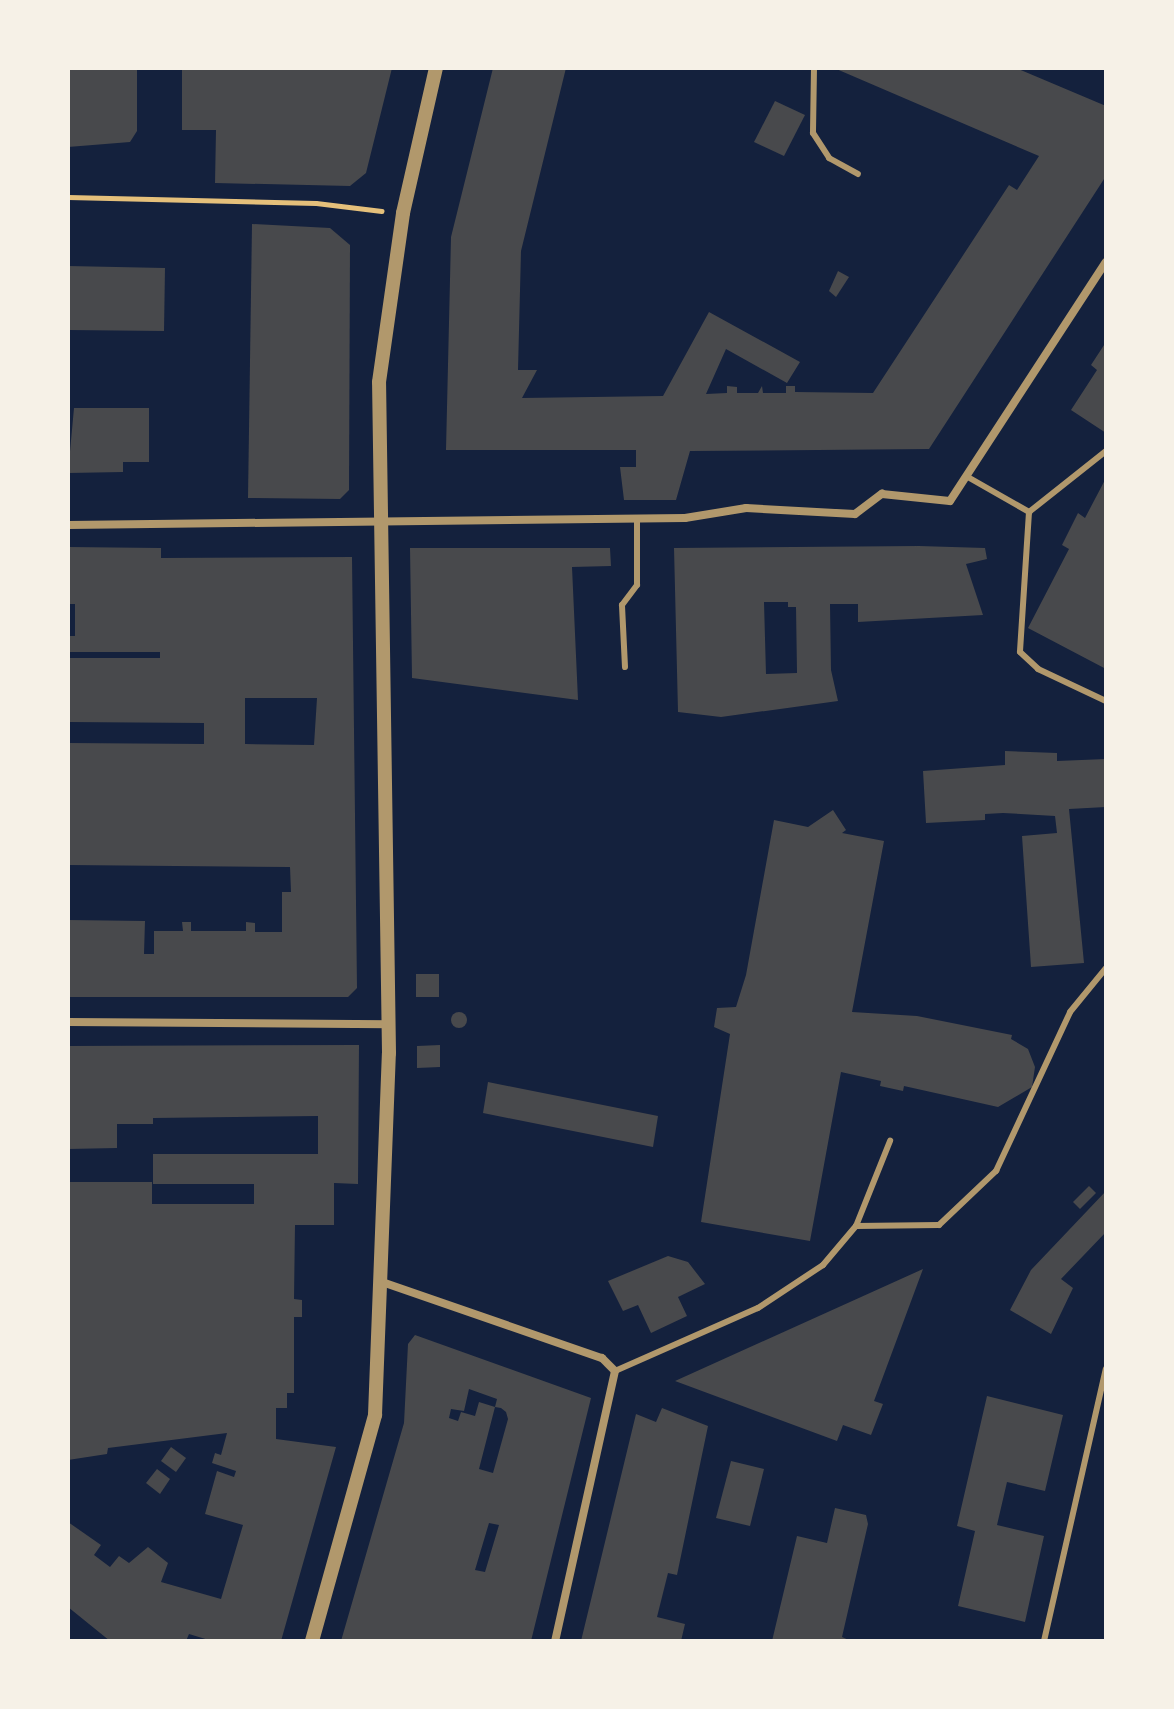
<!DOCTYPE html>
<html>
<head>
<meta charset="utf-8">
<style>
  body { margin:0 }
  #map { position:relative; width:1174px; height:1709px; overflow:hidden; background:#14213d; font-family:Montserrat,sans-serif }
  div>[style] { position:absolute }
  [style*='--x'] { left:calc(var(--x)*1px); top:calc(var(--y)*1px); width:calc(var(--w)*1px); rotate:calc(var(--a)*1deg) }
  .building>* { inset:0; background:#48494c }
  .round { border-radius:50% }
  .path>* { height:5px; margin:-2.5px; padding:0 2.5px; transform-origin:2.5px; border-radius:2.5px; background:#e5c07b }
  .service>* { height:6px; margin:-3px; padding:0 3px; transform-origin:3px; border-radius:3px; background:#b1986c }
  .minor>* { height:8px; margin:-4px; padding:0 4px; transform-origin:4px; border-radius:4px; background:#b1986c }
  .tertiary>* { height:14px; margin:-7px; padding:0 7px; transform-origin:7px; border-radius:7px; background:#b1986c }
  span { translate:-50% -50%; white-space:nowrap; text-align:center; line-height:1.15; -webkit-text-stroke:7px #f6f1e7; paint-order:stroke }
  .frame { position:absolute; inset:0; border:70px solid #f6f1e7; pointer-events:none }
</style>
</head>
<body>
<div id="map">
  <div class="building">
    <div style="clip-path:polygon(68px 68px,137px 68px,137px 131px,130px 142px,68px 147px)"></div>
    <div style="clip-path:polygon(182px 68px,392px 68px,366px 173px,350px 186px,215px 183px,216px 130px,182px 130px)"></div>
    <div style="clip-path:polygon(493px 68px,566px 68px,521px 251px,518px 370px,537px 370px,522px 398px,663px 396px,709px 312px,800px 362px,787px 383px,726px 349px,706px 394px,727px 393px,727px 386px,737px 387px,737px 393px,758px 393px,762px 386px,763px 393px,786px 393px,786px 386px,795px 386px,795px 392px,873px 393px,1009px 185px,1017px 190px,1039px 156px,834px 68px,1016px 68px,1106px 106px,1106px 176px,929px 449px,690px 451px,676px 500px,624px 500px,620px 467px,636px 467px,636px 450px,446px 450px,451px 237px)"></div>
    <div style="clip-path:polygon(775px 101px,805px 115px,784px 156px,754px 142px)"></div>
    <div style="clip-path:polygon(252px 224px,330px 228px,350px 245px,349px 490px,340px 499px,248px 498px)"></div>
    <div style="clip-path:polygon(68px 266px,165px 268px,164px 331px,68px 330px)"></div>
    <div style="clip-path:polygon(838px 271px,849px 277px,836px 297px,829px 291px)"></div>
    <div style="clip-path:polygon(1106px 342px,1106px 433px,1071px 410px,1097px 370px,1091px 365px)"></div>
    <div style="clip-path:polygon(74px 408px,149px 408px,149px 462px,123px 462px,123px 472px,68px 473px)"></div>
    <div style="clip-path:polygon(1106px 478px,1106px 669px,1028px 628px,1069px 549px,1062px 545px,1078px 513px,1085px 518px)"></div>
    <div style="clip-path:polygon(evenodd,919px 546px,985px 548px,987px 559px,966px 564px,983px 615px,858px 622px,858px 604px,830px 604px,831px 670px,838px 701px,721px 717px,678px 712px,674px 548px,919px 546px,764px 602px,788px 602px,788px 607px,796px 607px,797px 673px,766px 674px,764px 602px)"></div>
    <div style="clip-path:polygon(evenodd,68px 547px,161px 548px,161px 558px,352px 557px,357px 988px,348px 997px,68px 997px,68px 920px,145px 921px,144px 954px,154px 954px,154px 931px,183px 931px,182px 922px,191px 922px,191px 931px,246px 931px,246px 922px,255px 923px,255px 932px,282px 932px,282px 892px,291px 892px,290px 867px,68px 865px,68px 743px,204px 744px,204px 723px,68px 722px,68px 658px,160px 658px,160px 652px,68px 652px,68px 636px,75px 636px,75px 604px,68px 604px,68px 547px,245px 698px,317px 698px,314px 745px,245px 744px,245px 698px)"></div>
    <div style="clip-path:polygon(410px 548px,610px 548px,611px 566px,572px 567px,578px 700px,412px 678px)"></div>
    <div style="clip-path:polygon(1005px 751px,1057px 753px,1057px 761px,1106px 759px,1106px 807px,1069px 809px,1084px 963px,1031px 967px,1022px 836px,1057px 833px,1055px 816px,1003px 813px,985px 814px,985px 820px,926px 823px,923px 771px,1005px 765px)"></div>
    <div style="clip-path:polygon(833px 810px,846px 830px,842px 833px,884px 841px,852px 1012px,917px 1016px,1012px 1035px,1011px 1039px,1028px 1049px,1035px 1067px,1032px 1087px,998px 1107px,904px 1086px,903px 1091px,880px 1086px,881px 1081px,841px 1072px,810px 1241px,701px 1222px,730px 1034px,714px 1027px,717px 1008px,736px 1007px,746px 975px,774px 820px,808px 827px)"></div>
    <div style="clip-path:polygon(416px 974px,439px 974px,439px 997px,416px 997px)"></div>
    <div class="round" style="left:451px;top:1012px;width:16px;height:16px"></div>
    <div style="clip-path:polygon(359px 1045px,358px 1184px,334px 1183px,334px 1225px,295px 1225px,294px 1299px,302px 1300px,302px 1317px,294px 1317px,294px 1393px,287px 1393px,287px 1408px,276px 1408px,276px 1439px,336px 1447px,281px 1641px,212px 1641px,189px 1634px,186px 1641px,110px 1641px,68px 1607px,68px 1522px,101px 1545px,94px 1555px,110px 1567px,119px 1556px,129px 1563px,148px 1547px,168px 1563px,161px 1582px,221px 1599px,243px 1525px,205px 1514px,217px 1471px,234px 1477px,236px 1471px,212px 1463px,215px 1453px,221px 1455px,227px 1433px,108px 1448px,107px 1454px,68px 1460px,68px 1182px,152px 1182px,152px 1204px,254px 1204px,254px 1184px,153px 1184px,153px 1154px,318px 1154px,318px 1116px,153px 1118px,153px 1124px,117px 1124px,117px 1148px,68px 1149px,68px 1046px)"></div>
    <div style="clip-path:polygon(440px 1045px,440px 1067px,417px 1068px,417px 1046px)"></div>
    <div style="clip-path:polygon(488px 1082px,658px 1116px,653px 1147px,483px 1113px)"></div>
    <div style="clip-path:polygon(1089px 1186px,1096px 1193px,1080px 1209px,1073px 1202px)"></div>
    <div style="clip-path:polygon(1106px 1191px,1106px 1232px,1061px 1279px,1073px 1288px,1051px 1334px,1010px 1310px,1031px 1270px)"></div>
    <div style="clip-path:polygon(668px 1256px,688px 1262px,705px 1284px,678px 1297px,687px 1316px,651px 1333px,638px 1305px,623px 1311px,608px 1281px)"></div>
    <div style="clip-path:polygon(923px 1269px,874px 1401px,883px 1404px,871px 1435px,843px 1425px,837px 1441px,675px 1381px)"></div>
    <div style="clip-path:polygon(evenodd,415px 1335px,591px 1398px,531px 1641px,341px 1641px,404px 1423px,408px 1344px,415px 1335px,469px 1389px,497px 1399px,495px 1407px,479px 1402px,475px 1416px,461px 1412px,458px 1421px,449px 1418px,451px 1409px,464px 1411px,469px 1389px,415px 1335px,495px 1407px,501px 1408px,506px 1412px,508px 1419px,493px 1473px,479px 1469px,495px 1407px,415px 1335px,489px 1523px,499px 1525px,485px 1572px,475px 1570px,489px 1523px)"></div>
    <div style="clip-path:polygon(987px 1396px,1063px 1415px,1045px 1491px,1007px 1482px,997px 1525px,1044px 1536px,1025px 1622px,958px 1606px,975px 1531px,957px 1526px)"></div>
    <div style="clip-path:polygon(662px 1408px,708px 1426px,677px 1575px,668px 1573px,657px 1617px,685px 1624px,681px 1641px,581px 1641px,636px 1414px,656px 1422px)"></div>
    <div style="clip-path:polygon(171px 1447px,186px 1458px,176px 1472px,161px 1461px)"></div>
    <div style="clip-path:polygon(731px 1461px,764px 1469px,750px 1526px,716px 1518px)"></div>
    <div style="clip-path:polygon(157px 1469px,170px 1479px,160px 1494px,146px 1483px)"></div>
    <div style="clip-path:polygon(835px 1508px,866px 1515px,868px 1524px,842px 1637px,851px 1641px,772px 1641px,797px 1536px,827px 1543px)"></div>
  </div>
  <div class="path">
    <div style="--x:68;--y:197;--w:248;--a:1.4"></div>
    <div style="--x:316;--y:203;--w:66;--a:6.9"></div>
  </div>
  <div class="service">
    <div style="--x:814;--y:68;--w:65;--a:90.9"></div>
    <div style="--x:813;--y:133;--w:30;--a:57"></div>
    <div style="--x:829;--y:158;--w:33;--a:29"></div>
    <div style="--x:966;--y:476;--w:73;--a:29.7"></div>
    <div style="--x:1029;--y:512;--w:98;--a:-38.4"></div>
    <div style="--x:1029;--y:512;--w:140;--a:93.7"></div>
    <div style="--x:1020;--y:652;--w:25;--a:43"></div>
    <div style="--x:1038;--y:669;--w:75;--a:25.2"></div>
    <div style="--x:625;--y:667;--w:62;--a:-92.8"></div>
    <div style="--x:622;--y:605;--w:25;--a:-53"></div>
    <div style="--x:637;--y:585;--w:66;--a:-90"></div>
    <div style="--x:856;--y:1226;--w:83;--a:-0.7"></div>
    <div style="--x:939;--y:1225;--w:79;--a:-43.5"></div>
    <div style="--x:996;--y:1171;--w:175;--a:-65"></div>
    <div style="--x:1070;--y:1012;--w:57;--a:-50.7"></div>
    <div style="--x:615;--y:1371;--w:156;--a:-23.8"></div>
    <div style="--x:758;--y:1308;--w:78;--a:-33.5"></div>
    <div style="--x:823;--y:1265;--w:51;--a:-49.8"></div>
    <div style="--x:856;--y:1226;--w:92;--a:-68.2"></div>
    <div style="--x:1044;--y:1641;--w:279;--a:-77.2"></div>
  </div>
  <div class="minor">
    <div style="--x:68;--y:525;--w:617;--a:-0.65"></div>
    <div style="--x:685;--y:518;--w:62;--a:-9.3"></div>
    <div style="--x:746;--y:508;--w:109;--a:3.2"></div>
    <div style="--x:855;--y:514;--w:34;--a:-37"></div>
    <div style="--x:882;--y:494;--w:68;--a:5.9"></div>
    <div style="--x:950;--y:501;--w:285;--a:-56.9"></div>
    <div style="--x:68;--y:1022;--w:321;--a:0.4"></div>
    <div style="--x:382;--y:1282;--w:233;--a:19.1"></div>
    <div style="--x:602;--y:1358;--w:18;--a:45"></div>
    <div style="--x:615;--y:1371;--w:277;--a:102.5"></div>
  </div>
  <div class="tertiary">
    <div style="--x:312;--y:1641;--w:235;--a:-74.4"></div>
    <div style="--x:375;--y:1415;--w:362;--a:-87.8"></div>
    <div style="--x:389;--y:1053;--w:671;--a:-90.85"></div>
    <div style="--x:379;--y:382;--w:171;--a:-81.9"></div>
    <div style="--x:403;--y:213;--w:149;--a:-77.2"></div>
  </div>
  <div class="frame"></div>
</div>
</body>
</html>
